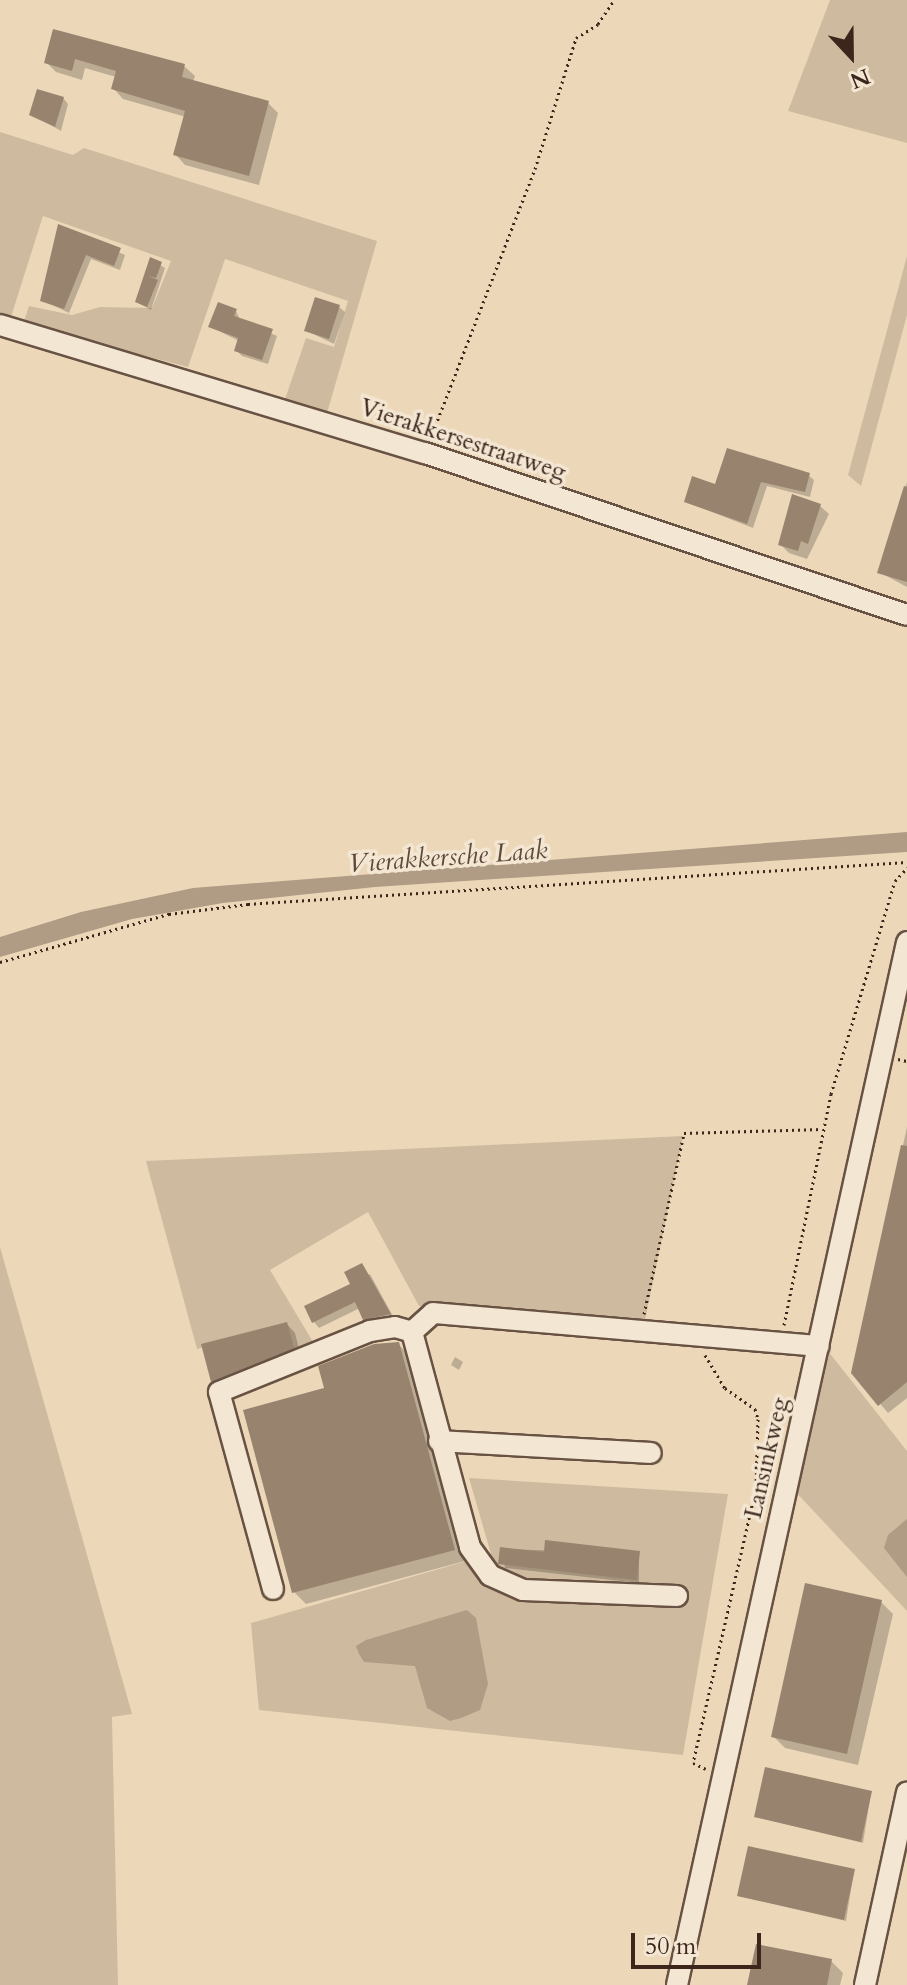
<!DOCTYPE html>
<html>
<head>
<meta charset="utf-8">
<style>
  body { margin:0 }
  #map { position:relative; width:907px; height:1985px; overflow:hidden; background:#ecd8b9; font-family:Cardo,serif }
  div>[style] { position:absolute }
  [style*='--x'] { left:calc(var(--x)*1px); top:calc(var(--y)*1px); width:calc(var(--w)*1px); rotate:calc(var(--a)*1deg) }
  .green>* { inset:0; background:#ceba9e }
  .water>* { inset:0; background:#b09b84 }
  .shadow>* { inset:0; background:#0003 }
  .building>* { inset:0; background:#98836e }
  .path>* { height:3px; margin-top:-1.5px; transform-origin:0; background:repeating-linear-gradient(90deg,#3c261c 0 2px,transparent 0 6px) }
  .roads { filter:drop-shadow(2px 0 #685243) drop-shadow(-2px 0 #685243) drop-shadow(0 2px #685243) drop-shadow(0 -2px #685243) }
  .minor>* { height:20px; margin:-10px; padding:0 10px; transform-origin:10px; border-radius:10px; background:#f3e6d2 }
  span { translate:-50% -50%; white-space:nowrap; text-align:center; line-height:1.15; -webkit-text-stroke:7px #f3e6d2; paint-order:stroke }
  .street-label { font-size:24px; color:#3c261c }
  .water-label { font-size:26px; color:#5f493b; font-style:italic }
  .north { position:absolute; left:811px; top:16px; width:80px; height:80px; -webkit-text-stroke:6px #f3e6d2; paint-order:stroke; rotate:158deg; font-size:22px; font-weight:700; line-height:32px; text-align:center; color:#3c261c }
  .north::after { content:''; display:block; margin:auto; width:28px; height:36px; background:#3c261c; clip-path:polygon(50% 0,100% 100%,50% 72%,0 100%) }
  .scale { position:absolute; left:631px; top:1933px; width:130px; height:36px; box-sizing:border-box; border:4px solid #3c261c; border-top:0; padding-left:10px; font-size:24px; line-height:28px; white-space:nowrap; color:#3c261c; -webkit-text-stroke:6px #f3e6d2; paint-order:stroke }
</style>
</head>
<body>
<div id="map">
  <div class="green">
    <div style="clip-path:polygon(830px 0,907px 0,907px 143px,788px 111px)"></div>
    <div style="clip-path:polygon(0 132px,73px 155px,84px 148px,377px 241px,327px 413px,285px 399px,306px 338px,334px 347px,348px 301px,225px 259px,188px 367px,23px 324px,29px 306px,72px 315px,100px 307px,152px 308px,171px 261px,43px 216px,10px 320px,0 318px)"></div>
    <div style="clip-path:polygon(907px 256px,907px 315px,861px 486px,848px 475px)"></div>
    <div style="clip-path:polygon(683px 1136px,644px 1325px,419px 1306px,368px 1212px,270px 1270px,316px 1347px,279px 1361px,268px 1329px,197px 1349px,146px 1161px)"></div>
    <div style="clip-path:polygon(0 1247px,132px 1714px,112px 1717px,118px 1985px,0 1985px)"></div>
    <div style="clip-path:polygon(824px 1346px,907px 1451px,907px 1611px,793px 1489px)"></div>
    <div style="clip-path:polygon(469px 1478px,728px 1494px,683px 1755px,259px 1710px,251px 1623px,491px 1554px)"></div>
  </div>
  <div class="water">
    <div style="clip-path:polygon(907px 832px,907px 852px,375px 887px,223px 903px,132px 919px,0 957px,0 937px,81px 912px,193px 888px)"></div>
    <div style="clip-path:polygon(907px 1519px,907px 1577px,884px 1548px,888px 1535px)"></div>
    <div style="clip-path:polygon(467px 1610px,476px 1618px,488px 1684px,480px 1710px,461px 1718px,450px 1721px,427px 1708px,415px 1666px,364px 1662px,359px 1654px,356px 1646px,366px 1640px)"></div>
  </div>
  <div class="shadow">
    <div style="clip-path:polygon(54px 31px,184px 66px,195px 76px,193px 82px,268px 103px,278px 113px,259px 185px,185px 165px,175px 154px,186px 117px,123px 99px,113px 88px,116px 77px,85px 68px,82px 80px,56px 72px,46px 62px)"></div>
    <div style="clip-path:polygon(63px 98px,68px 104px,61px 131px,32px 114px)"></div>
    <div style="clip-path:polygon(59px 226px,125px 255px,120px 270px,91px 259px,69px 313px,42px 300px)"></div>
    <div style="clip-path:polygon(151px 260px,165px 268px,151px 310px,137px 302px)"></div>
    <div style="clip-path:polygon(339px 307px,345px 312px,334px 344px,307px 331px)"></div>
    <div style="clip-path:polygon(236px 311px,240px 320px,277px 336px,268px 364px,242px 356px,236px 350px,239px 341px,211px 327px)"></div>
    <div style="clip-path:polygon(808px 475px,814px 480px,810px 497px,767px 486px,753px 528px,686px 502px,716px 486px)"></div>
    <div style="clip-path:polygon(907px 482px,907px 587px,879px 572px)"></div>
    <div style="clip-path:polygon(820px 506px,829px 514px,807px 559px,789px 553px,780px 544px)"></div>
    <div style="clip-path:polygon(907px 1127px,907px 1398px,888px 1413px,853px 1372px)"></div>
    <div style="clip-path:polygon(370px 1274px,395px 1320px,371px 1324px,360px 1308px,319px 1328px,314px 1322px,306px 1307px)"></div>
    <div style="clip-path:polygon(287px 1324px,295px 1333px,301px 1357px,222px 1389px,213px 1381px)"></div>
    <div style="clip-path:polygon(398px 1344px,410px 1356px,465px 1561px,306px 1604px,294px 1592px,327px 1390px)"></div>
    <div style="clip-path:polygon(455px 1357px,463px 1362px,459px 1370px,451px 1365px)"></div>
    <div style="clip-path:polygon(502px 1549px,639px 1553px,639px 1583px,505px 1568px)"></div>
    <div style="clip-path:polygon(881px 1602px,893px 1614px,858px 1765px,785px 1748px,773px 1736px)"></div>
    <div style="clip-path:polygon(871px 1793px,863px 1843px,756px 1817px)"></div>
    <div style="clip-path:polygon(854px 1871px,846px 1921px,739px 1896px)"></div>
    <div style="clip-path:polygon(831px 1961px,843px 1973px,840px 1985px,749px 1985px)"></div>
  </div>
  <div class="building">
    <div style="clip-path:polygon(53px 29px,185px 64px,182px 77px,269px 101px,249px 176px,173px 155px,185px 111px,111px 89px,116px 71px,75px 59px,72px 71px,44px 63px)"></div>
    <div style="clip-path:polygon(37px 89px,64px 97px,55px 127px,29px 115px)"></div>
    <div style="clip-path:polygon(58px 224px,121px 248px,114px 266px,86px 255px,64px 309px,40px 301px)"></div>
    <div style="clip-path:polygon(150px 257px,162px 262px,156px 278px,148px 276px,158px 280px,147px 307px,135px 302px)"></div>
    <div style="clip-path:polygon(315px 297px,340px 305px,329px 339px,304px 331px)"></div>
    <div style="clip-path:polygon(218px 302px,237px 309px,234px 316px,273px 329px,262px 360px,234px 351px,238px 338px,208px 327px)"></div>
    <div style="clip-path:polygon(727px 448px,810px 473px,805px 492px,761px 482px,747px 524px,684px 502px,692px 476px,715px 484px)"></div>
    <div style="clip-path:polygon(904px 486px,907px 487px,907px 582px,877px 573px)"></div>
    <div style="clip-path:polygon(792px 494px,821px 504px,808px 544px,801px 541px,798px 551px,778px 545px)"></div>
    <div style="clip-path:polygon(901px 1145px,907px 1146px,907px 1382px,878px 1406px,851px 1373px)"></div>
    <div style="clip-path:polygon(362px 1263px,391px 1314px,363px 1320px,355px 1302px,312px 1323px,304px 1306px,350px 1284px,344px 1272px)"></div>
    <div style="clip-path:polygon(287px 1322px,294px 1348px,211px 1382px,201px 1344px)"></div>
    <div style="clip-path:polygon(399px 1342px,455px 1550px,292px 1593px,243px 1410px,324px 1388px,318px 1366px,374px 1344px)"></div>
    <div style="clip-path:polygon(545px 1540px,640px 1551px,637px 1580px,498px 1564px,500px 1547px,544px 1552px)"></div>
    <div style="clip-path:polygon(805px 1583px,882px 1600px,847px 1754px,771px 1737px)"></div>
    <div style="clip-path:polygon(765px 1767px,872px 1791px,861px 1842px,754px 1817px)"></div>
    <div style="clip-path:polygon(748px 1846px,855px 1869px,844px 1920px,737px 1896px)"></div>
    <div style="clip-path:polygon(756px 1944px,832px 1959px,827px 1985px,747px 1985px)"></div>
  </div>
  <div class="path">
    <div style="--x:431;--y:437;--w:287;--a:-68.8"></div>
    <div style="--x:535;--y:169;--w:137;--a:-72.6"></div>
    <div style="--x:576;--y:38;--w:26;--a:-32"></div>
    <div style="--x:598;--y:24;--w:29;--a:-56"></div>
    <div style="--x:0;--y:962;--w:176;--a:-15.9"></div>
    <div style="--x:169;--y:914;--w:80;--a:-7.2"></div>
    <div style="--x:248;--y:904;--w:660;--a:-3.65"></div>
    <div style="--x:898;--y:1059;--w:9;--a:13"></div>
    <div style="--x:644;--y:1314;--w:185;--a:-77.5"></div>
    <div style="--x:684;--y:1133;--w:138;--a:-1.7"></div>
    <div style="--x:784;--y:1325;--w:236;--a:-78.5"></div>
    <div style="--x:831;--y:1094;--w:222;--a:-73.3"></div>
    <div style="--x:895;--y:881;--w:18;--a:-47"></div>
    <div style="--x:705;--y:1355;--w:39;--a:59"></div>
    <div style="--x:725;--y:1388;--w:37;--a:35"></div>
    <div style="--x:755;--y:1409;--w:10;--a:73"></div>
    <div style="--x:758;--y:1419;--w:69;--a:91.7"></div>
    <div style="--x:756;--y:1488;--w:282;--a:102.9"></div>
    <div style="--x:693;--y:1763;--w:14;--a:25"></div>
  </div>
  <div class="roads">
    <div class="minor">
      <div style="--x:0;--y:325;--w:444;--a:16.8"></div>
      <div style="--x:425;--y:453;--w:508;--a:18.58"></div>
      <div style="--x:439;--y:1441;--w:212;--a:3.2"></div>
      <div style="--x:273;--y:1589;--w:204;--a:-105.3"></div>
      <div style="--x:219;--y:1392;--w:163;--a:-22"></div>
      <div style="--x:370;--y:1331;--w:25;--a:-9"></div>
      <div style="--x:395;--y:1327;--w:18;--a:16"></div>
      <div style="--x:677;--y:1596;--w:154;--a:-177.8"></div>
      <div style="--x:523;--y:1590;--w:36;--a:-156"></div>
      <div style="--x:490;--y:1575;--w:34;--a:-126"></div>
      <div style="--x:470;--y:1547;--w:223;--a:-105.1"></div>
      <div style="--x:412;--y:1332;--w:28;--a:-42"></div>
      <div style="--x:433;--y:1313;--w:387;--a:4.9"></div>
      <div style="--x:677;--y:1985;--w:1068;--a:-77.56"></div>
      <div style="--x:865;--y:1985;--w:197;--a:-77.7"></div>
    </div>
  </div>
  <div class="street-label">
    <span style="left:463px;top:440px;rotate:18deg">Vierakkersestraatweg</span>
    <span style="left:767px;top:1458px;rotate:-77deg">Lansinkweg</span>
  </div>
  <div class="water-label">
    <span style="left:448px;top:857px;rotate:-4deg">Vierakkersche Laak</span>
  </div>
  <div class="north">N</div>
  <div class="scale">50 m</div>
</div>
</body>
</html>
